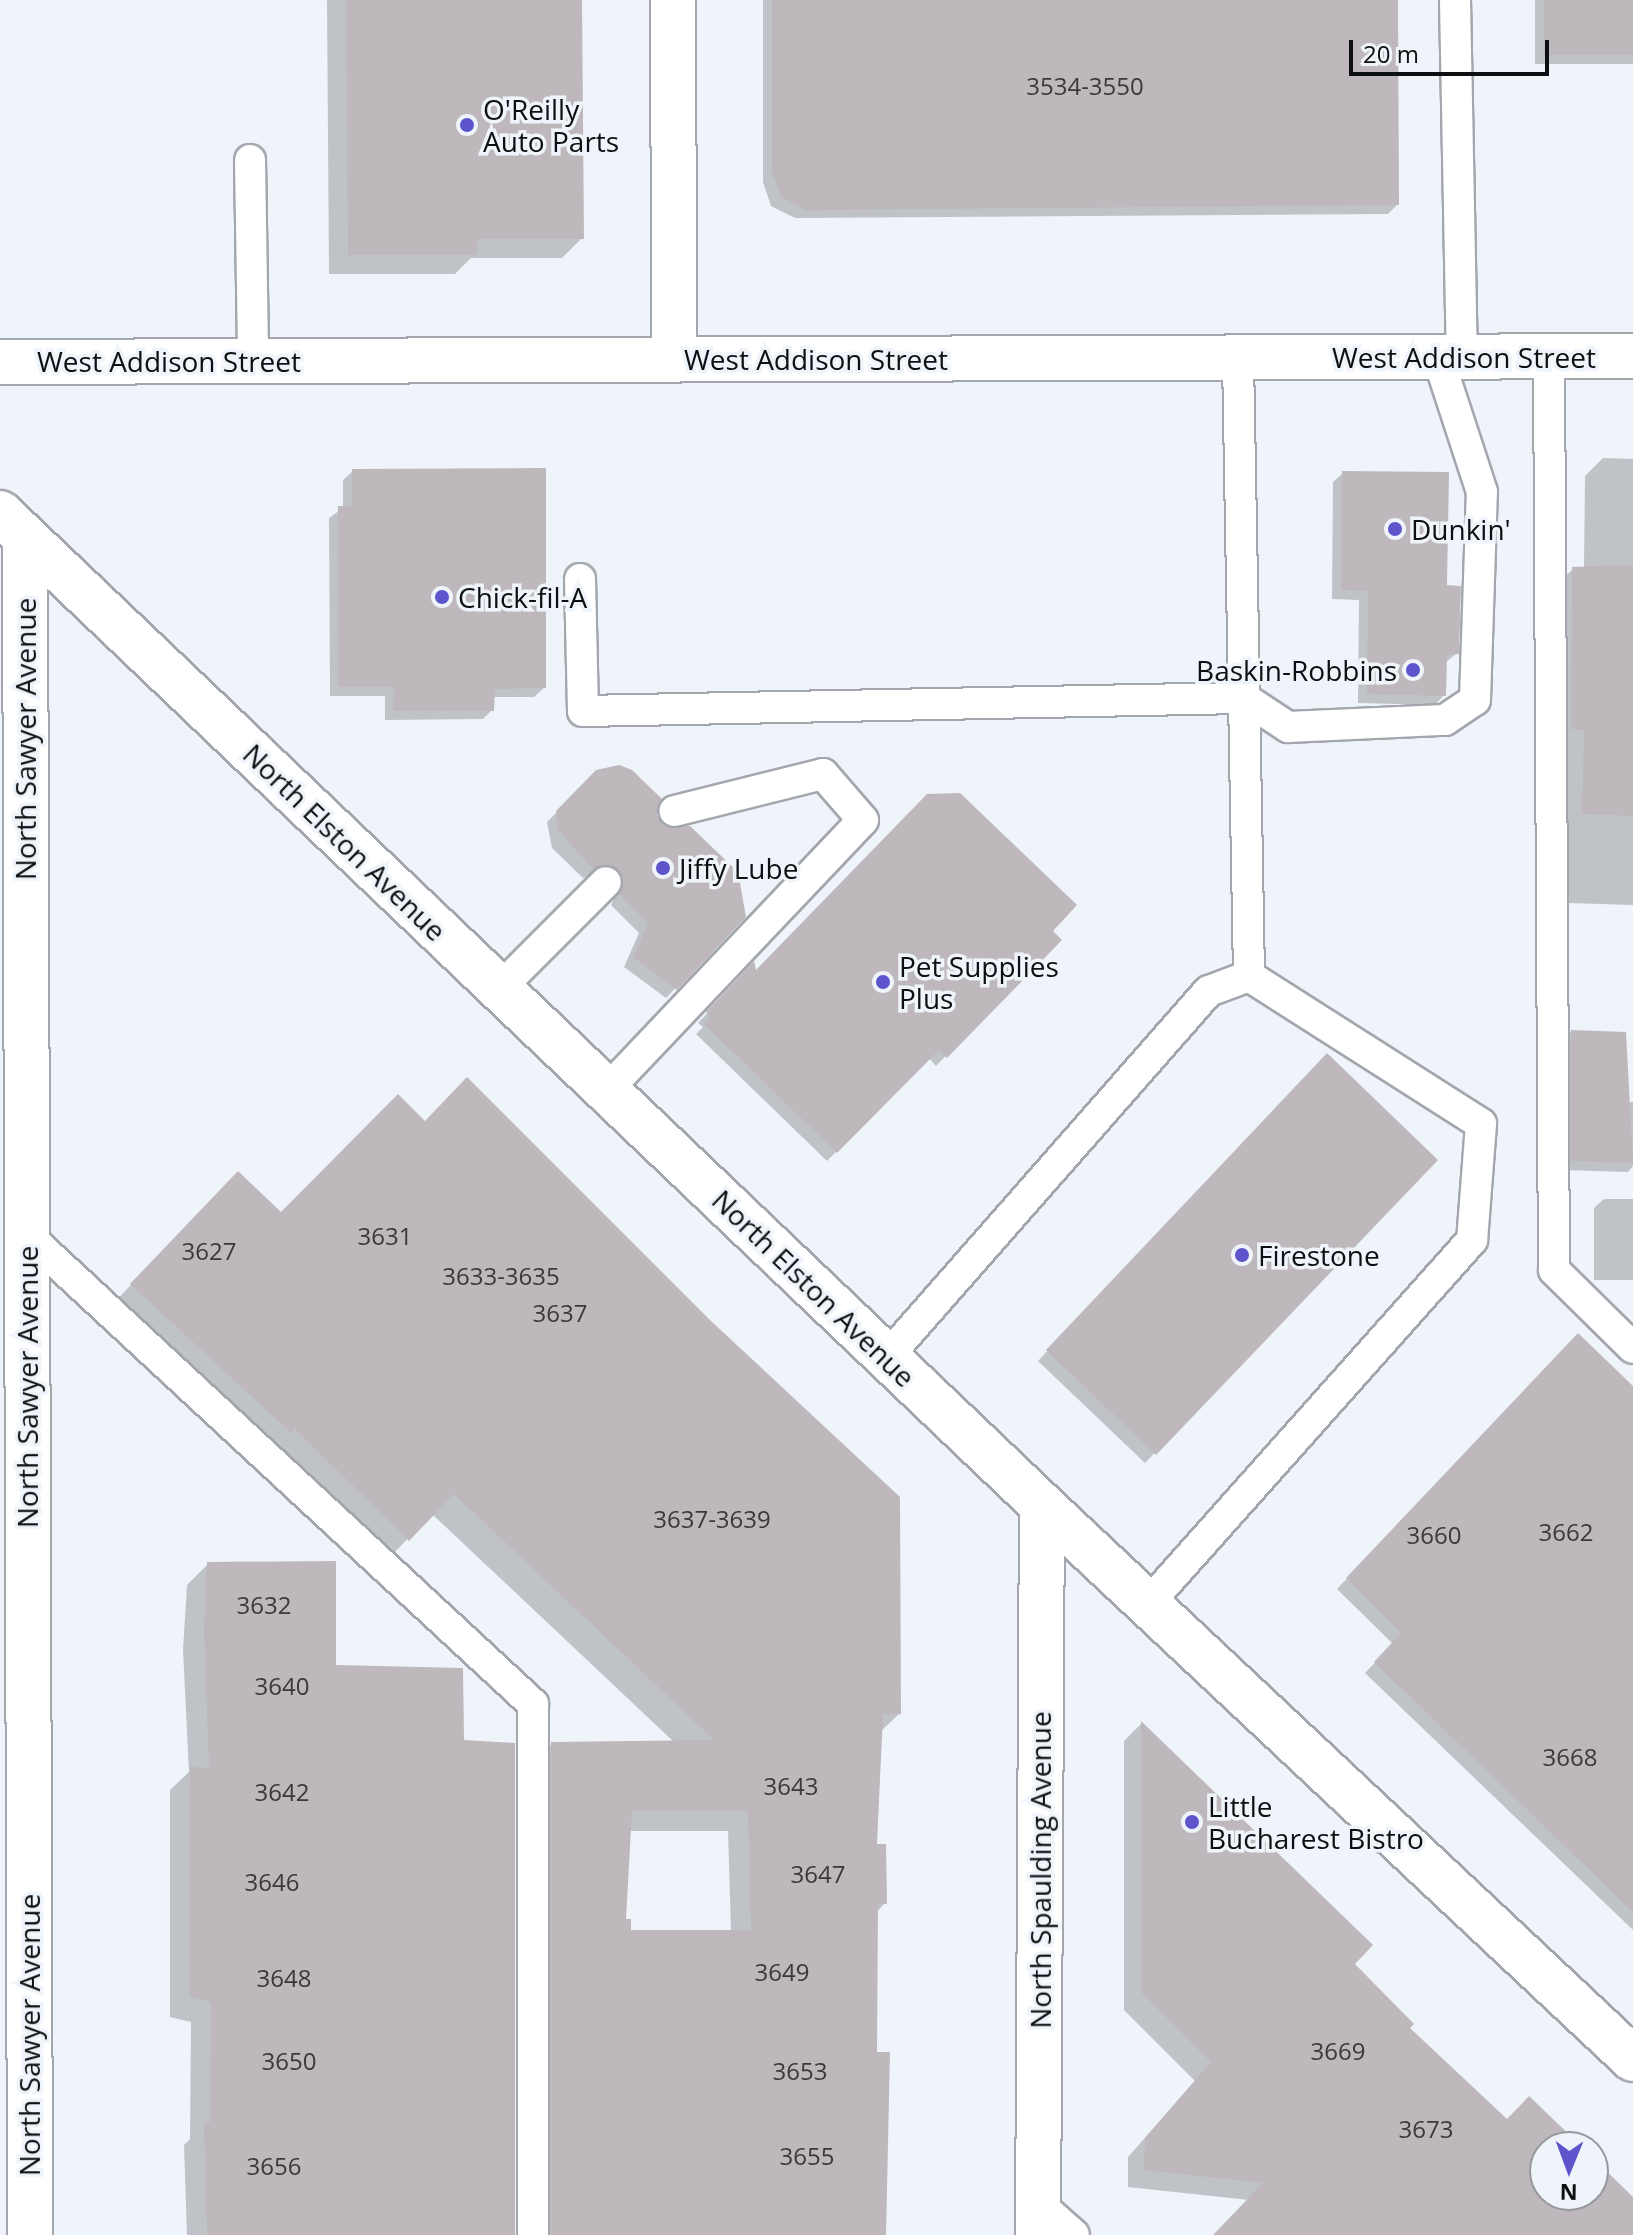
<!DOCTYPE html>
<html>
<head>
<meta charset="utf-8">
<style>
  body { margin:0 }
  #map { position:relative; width:1633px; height:2235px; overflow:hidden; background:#eff4fa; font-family:"Open Sans",sans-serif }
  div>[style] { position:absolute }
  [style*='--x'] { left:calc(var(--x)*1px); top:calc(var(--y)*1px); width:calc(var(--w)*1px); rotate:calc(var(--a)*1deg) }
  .shadow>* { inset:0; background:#0003 }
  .building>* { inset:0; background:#beb7bb }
  .roads { filter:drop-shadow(2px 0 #a3a7ad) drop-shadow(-2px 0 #a3a7ad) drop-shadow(0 2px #a3a7ad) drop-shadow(0 -2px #a3a7ad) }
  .service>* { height:30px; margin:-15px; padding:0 15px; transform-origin:15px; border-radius:15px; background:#fff }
  .minor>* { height:44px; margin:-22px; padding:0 22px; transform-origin:22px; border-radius:22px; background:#fff }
  .secondary>* { height:44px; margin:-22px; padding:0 22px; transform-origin:22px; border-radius:22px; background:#fff }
  .dots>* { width:22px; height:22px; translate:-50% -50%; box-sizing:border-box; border:4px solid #eff4fa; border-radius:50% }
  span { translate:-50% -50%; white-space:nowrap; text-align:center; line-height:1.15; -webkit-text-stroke:7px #eff4fa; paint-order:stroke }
  .number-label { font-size:24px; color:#3a393c }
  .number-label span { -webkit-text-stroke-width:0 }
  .poi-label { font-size:28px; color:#0e0f12 }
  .left { translate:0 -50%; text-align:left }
  .right { translate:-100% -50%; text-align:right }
  .street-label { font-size:28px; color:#0e0f12 }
  .north { position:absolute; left:1529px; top:2131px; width:80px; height:80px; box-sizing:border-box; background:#eff4fa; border:2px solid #95989d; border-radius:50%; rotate:181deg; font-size:22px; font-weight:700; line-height:32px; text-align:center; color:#0e0f12 }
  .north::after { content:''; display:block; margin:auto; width:28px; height:36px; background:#5e54cc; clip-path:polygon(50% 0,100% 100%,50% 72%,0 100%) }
  .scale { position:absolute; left:1349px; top:40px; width:200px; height:36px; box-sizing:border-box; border:4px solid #0e0f12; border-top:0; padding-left:10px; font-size:24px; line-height:28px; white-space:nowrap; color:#0e0f12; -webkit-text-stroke:6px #eff4fa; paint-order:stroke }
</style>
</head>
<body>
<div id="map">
  <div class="shadow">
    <div style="clip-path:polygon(327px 0,580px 0,582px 238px,562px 258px,471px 258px,455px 274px,329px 274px)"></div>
    <div style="clip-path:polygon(763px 0,1396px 0,1397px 205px,1388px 214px,795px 218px,771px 206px,763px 182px)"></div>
    <div style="clip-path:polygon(1535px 0,1633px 0,1633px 64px,1535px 64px)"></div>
    <div style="clip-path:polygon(1603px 458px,1633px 459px,1633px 905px,1568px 903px,1567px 747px,1554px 746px,1555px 586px,1573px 569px,1584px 568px,1585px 476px)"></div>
    <div style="clip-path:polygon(353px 471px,544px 688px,534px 697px,493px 697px,492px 710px,483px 719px,385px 720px,385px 696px,330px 696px,329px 518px,343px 508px,343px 480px)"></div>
    <div style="clip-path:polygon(1343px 473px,1445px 587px,1457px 653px,1445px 663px,1444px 695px,1435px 705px,1358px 703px,1359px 600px,1332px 599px,1333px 482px)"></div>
    <div style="clip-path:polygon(597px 772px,655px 815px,744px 916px,666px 998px,624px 967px,639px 933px,611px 905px,615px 897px,610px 879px,599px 873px,583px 878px,552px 848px,547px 822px)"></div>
    <div style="clip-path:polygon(1050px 931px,1059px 940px,936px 1066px,929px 1058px,827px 1161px,696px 1034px,703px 1027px,698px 1023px,753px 965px,755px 974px)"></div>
    <div style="clip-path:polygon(1571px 1032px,1624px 1102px,1633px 1102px,1633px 1166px,1628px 1172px,1563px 1170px,1562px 1042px)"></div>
    <div style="clip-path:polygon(1327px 1056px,1435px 1160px,1145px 1463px,1038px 1361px)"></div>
    <div style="clip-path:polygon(evenodd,217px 1194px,281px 1214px,899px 1714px,880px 1732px,875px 1846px,885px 1903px,876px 1913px,875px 2054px,885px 2235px,531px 2235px,531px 1765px,552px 1744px,674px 1742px,432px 1514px,387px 1560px,111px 1306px,217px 1194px,629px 1831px,728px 1831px,731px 1932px,628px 1932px,624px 1921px,629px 1831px)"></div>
    <div style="clip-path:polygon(1604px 1199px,1633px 1199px,1633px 1280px,1594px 1280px,1594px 1208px)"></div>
    <div style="clip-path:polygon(1578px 1335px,1633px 1389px,1633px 1930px,1365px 1673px,1393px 1644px,1337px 1589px)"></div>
    <div style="clip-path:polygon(208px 1564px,334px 1667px,462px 1742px,513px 2235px,187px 2235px,184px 2145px,190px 2139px,191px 2022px,170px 2017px,170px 1790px,189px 1772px,183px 1650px,187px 1585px)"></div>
    <div style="clip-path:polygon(1141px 1724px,1370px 1946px,1352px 1964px,1407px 2028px,1507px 2121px,1579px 2147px,1545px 2147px,1545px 2195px,1593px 2195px,1593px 2161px,1633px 2200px,1633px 2235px,1215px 2235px,1249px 2200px,1128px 2187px,1128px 2157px,1195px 2081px,1124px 2010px,1124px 1741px)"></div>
  </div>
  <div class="building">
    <div style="clip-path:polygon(346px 0,582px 0,584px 239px,477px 239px,477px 255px,348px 255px)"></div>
    <div style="clip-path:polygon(772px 0,1398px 0,1399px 205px,805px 210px,781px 197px,772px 171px)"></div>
    <div style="clip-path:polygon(1544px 0,1633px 0,1633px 55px,1544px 55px)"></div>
    <div style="clip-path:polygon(546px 468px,546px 688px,495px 689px,494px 711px,393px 711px,394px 687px,338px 687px,338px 506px,352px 506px,352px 469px)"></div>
    <div style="clip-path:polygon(1342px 471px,1449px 472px,1447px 585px,1461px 586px,1459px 654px,1447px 655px,1446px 696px,1367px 694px,1368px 591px,1341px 590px)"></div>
    <div style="clip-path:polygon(1633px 565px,1633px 816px,1582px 814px,1584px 730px,1571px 729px,1572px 567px)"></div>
    <div style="clip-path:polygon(619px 765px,632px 770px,662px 799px,657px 815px,663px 824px,690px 826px,738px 872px,746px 917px,677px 990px,633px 957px,648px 923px,619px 894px,623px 886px,619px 870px,610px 865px,593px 869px,557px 829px,556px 811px,596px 770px)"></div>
    <div style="clip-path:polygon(960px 793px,1077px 905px,1053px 931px,1062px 940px,947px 1058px,939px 1050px,837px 1153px,704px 1024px,711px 1016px,706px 1012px,754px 961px,756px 970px,927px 794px)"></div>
    <div style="clip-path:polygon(1571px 1030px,1626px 1032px,1633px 1163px,1571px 1161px)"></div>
    <div style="clip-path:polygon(1327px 1053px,1438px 1160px,1156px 1455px,1046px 1350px)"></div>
    <div style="clip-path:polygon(evenodd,467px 1077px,711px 1321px,900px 1497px,901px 1714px,883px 1714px,877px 1844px,886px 1844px,887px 1904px,878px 1904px,877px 2052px,890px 2052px,886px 2235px,551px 2235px,551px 1742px,714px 1740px,454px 1494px,409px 1541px,295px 1429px,291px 1433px,130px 1284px,238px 1171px,281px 1212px,398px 1094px,425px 1121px,467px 1077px,632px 1811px,748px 1811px,751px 1930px,631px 1930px,631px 1919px,626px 1919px,632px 1811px)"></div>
    <div style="clip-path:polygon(1578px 1333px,1633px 1386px,1633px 1912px,1374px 1662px,1401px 1633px,1346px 1578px)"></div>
    <div style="clip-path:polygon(336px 1561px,336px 1665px,463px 1668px,464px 1740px,515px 1743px,515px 2235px,207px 2235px,204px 2122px,210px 2122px,211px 2002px,190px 1997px,190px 1767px,209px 1768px,204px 1628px,207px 1562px)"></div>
    <div style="clip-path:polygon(1141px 1721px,1373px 1945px,1355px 1964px,1414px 2024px,1410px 2028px,1507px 2119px,1529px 2096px,1582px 2147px,1545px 2147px,1545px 2195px,1593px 2195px,1593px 2158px,1633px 2197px,1633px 2235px,1213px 2235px,1263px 2183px,1144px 2170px,1145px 2138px,1211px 2062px,1141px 1992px)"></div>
  </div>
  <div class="roads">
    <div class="service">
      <div style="--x:1455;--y:0;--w:357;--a:88.9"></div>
      <div style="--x:250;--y:160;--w:202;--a:89.1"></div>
      <div style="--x:1549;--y:357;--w:913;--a:89.69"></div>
      <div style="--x:1554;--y:1270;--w:111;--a:44.6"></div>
      <div style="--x:1238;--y:358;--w:618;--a:88.98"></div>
      <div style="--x:580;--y:579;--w:132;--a:88.7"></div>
      <div style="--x:583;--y:711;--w:661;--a:-1.13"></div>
      <div style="--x:1244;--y:698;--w:53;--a:33.4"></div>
      <div style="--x:1288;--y:727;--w:157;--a:-2.6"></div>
      <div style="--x:1445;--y:720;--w:36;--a:-34"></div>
      <div style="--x:1475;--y:700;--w:208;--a:-88.1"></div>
      <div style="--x:1482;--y:492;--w:142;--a:-108.1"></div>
      <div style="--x:499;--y:989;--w:151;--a:-45"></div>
      <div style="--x:606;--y:1091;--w:373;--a:-46.5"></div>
      <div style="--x:863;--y:820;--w:61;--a:-131"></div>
      <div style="--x:823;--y:774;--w:153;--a:166"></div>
      <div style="--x:27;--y:1235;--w:690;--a:42.83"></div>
      <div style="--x:533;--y:1704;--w:531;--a:90"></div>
      <div style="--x:887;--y:1357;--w:487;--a:-48.7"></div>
      <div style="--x:1209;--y:991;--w:43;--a:-20.6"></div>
      <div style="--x:1249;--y:976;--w:275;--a:32.5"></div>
      <div style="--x:1481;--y:1124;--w:116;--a:94.4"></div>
      <div style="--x:1472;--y:1240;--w:489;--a:131.7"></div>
      <div style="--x:1038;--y:2203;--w:48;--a:41.6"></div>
    </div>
    <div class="minor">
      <div style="--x:673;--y:0;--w:359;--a:89.8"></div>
      <div style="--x:25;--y:538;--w:1697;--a:89.83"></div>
      <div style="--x:1038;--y:2235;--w:730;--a:-89.69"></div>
    </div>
    <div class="secondary">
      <div style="--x:0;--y:362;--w:1633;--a:-0.21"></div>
      <div style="--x:0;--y:513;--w:1439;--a:43.59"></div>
      <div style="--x:1042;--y:1505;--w:810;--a:43.15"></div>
    </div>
  </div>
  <div class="dots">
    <div style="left:467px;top:125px;background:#5e54cc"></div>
    <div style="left:1395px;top:529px;background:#5e54cc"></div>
    <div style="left:442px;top:597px;background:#5e54cc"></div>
    <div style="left:1413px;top:670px;background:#5e54cc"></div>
    <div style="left:663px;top:868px;background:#5e54cc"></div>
    <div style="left:883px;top:982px;background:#5e54cc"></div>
    <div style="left:1242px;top:1255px;background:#5e54cc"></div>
    <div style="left:1192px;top:1822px;background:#5e54cc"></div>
  </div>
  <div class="number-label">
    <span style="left:1085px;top:86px">3534-3550</span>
    <span style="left:385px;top:1236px">3631</span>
    <span style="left:209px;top:1251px">3627</span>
    <span style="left:501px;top:1276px">3633-3635</span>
    <span style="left:560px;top:1313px">3637</span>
    <span style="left:712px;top:1519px">3637-3639</span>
    <span style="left:1566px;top:1532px">3662</span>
    <span style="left:1434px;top:1535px">3660</span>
    <span style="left:264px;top:1605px">3632</span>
    <span style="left:282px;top:1686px">3640</span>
    <span style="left:1570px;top:1757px">3668</span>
    <span style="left:791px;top:1786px">3643</span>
    <span style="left:282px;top:1792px">3642</span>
    <span style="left:818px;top:1874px">3647</span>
    <span style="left:272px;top:1882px">3646</span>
    <span style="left:782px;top:1972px">3649</span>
    <span style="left:284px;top:1978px">3648</span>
    <span style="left:1338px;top:2051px">3669</span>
    <span style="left:289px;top:2061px">3650</span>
    <span style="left:800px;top:2071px">3653</span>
    <span style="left:1426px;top:2129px">3673</span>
    <span style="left:807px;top:2156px">3655</span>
    <span style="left:274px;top:2166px">3656</span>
  </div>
  <div class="poi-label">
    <span class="left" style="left:483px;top:125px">O'Reilly<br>Auto Parts</span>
    <span class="left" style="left:1411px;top:529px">Dunkin'</span>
    <span class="left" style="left:458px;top:597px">Chick-fil-A</span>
    <span class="right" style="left:1397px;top:670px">Baskin-Robbins</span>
    <span class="left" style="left:679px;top:868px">Jiffy Lube</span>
    <span class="left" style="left:899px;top:982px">Pet Supplies<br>Plus</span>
    <span class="left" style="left:1258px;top:1255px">Firestone</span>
    <span class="left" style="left:1208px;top:1822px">Little<br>Bucharest Bistro</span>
  </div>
  <div class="street-label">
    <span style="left:1464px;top:357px">West Addison Street</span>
    <span style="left:816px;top:359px">West Addison Street</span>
    <span style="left:169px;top:361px">West Addison Street</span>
    <span style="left:25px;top:739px;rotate:-90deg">North Sawyer Avenue</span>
    <span style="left:345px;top:842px;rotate:44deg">North Elston Avenue</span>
    <span style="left:814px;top:1288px;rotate:44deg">North Elston Avenue</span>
    <span style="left:27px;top:1387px;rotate:-90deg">North Sawyer Avenue</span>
    <span style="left:1040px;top:1870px;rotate:-90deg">North Spaulding Avenue</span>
    <span style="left:29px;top:2035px;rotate:-90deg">North Sawyer Avenue</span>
  </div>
  <div class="north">N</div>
  <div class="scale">20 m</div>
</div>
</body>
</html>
